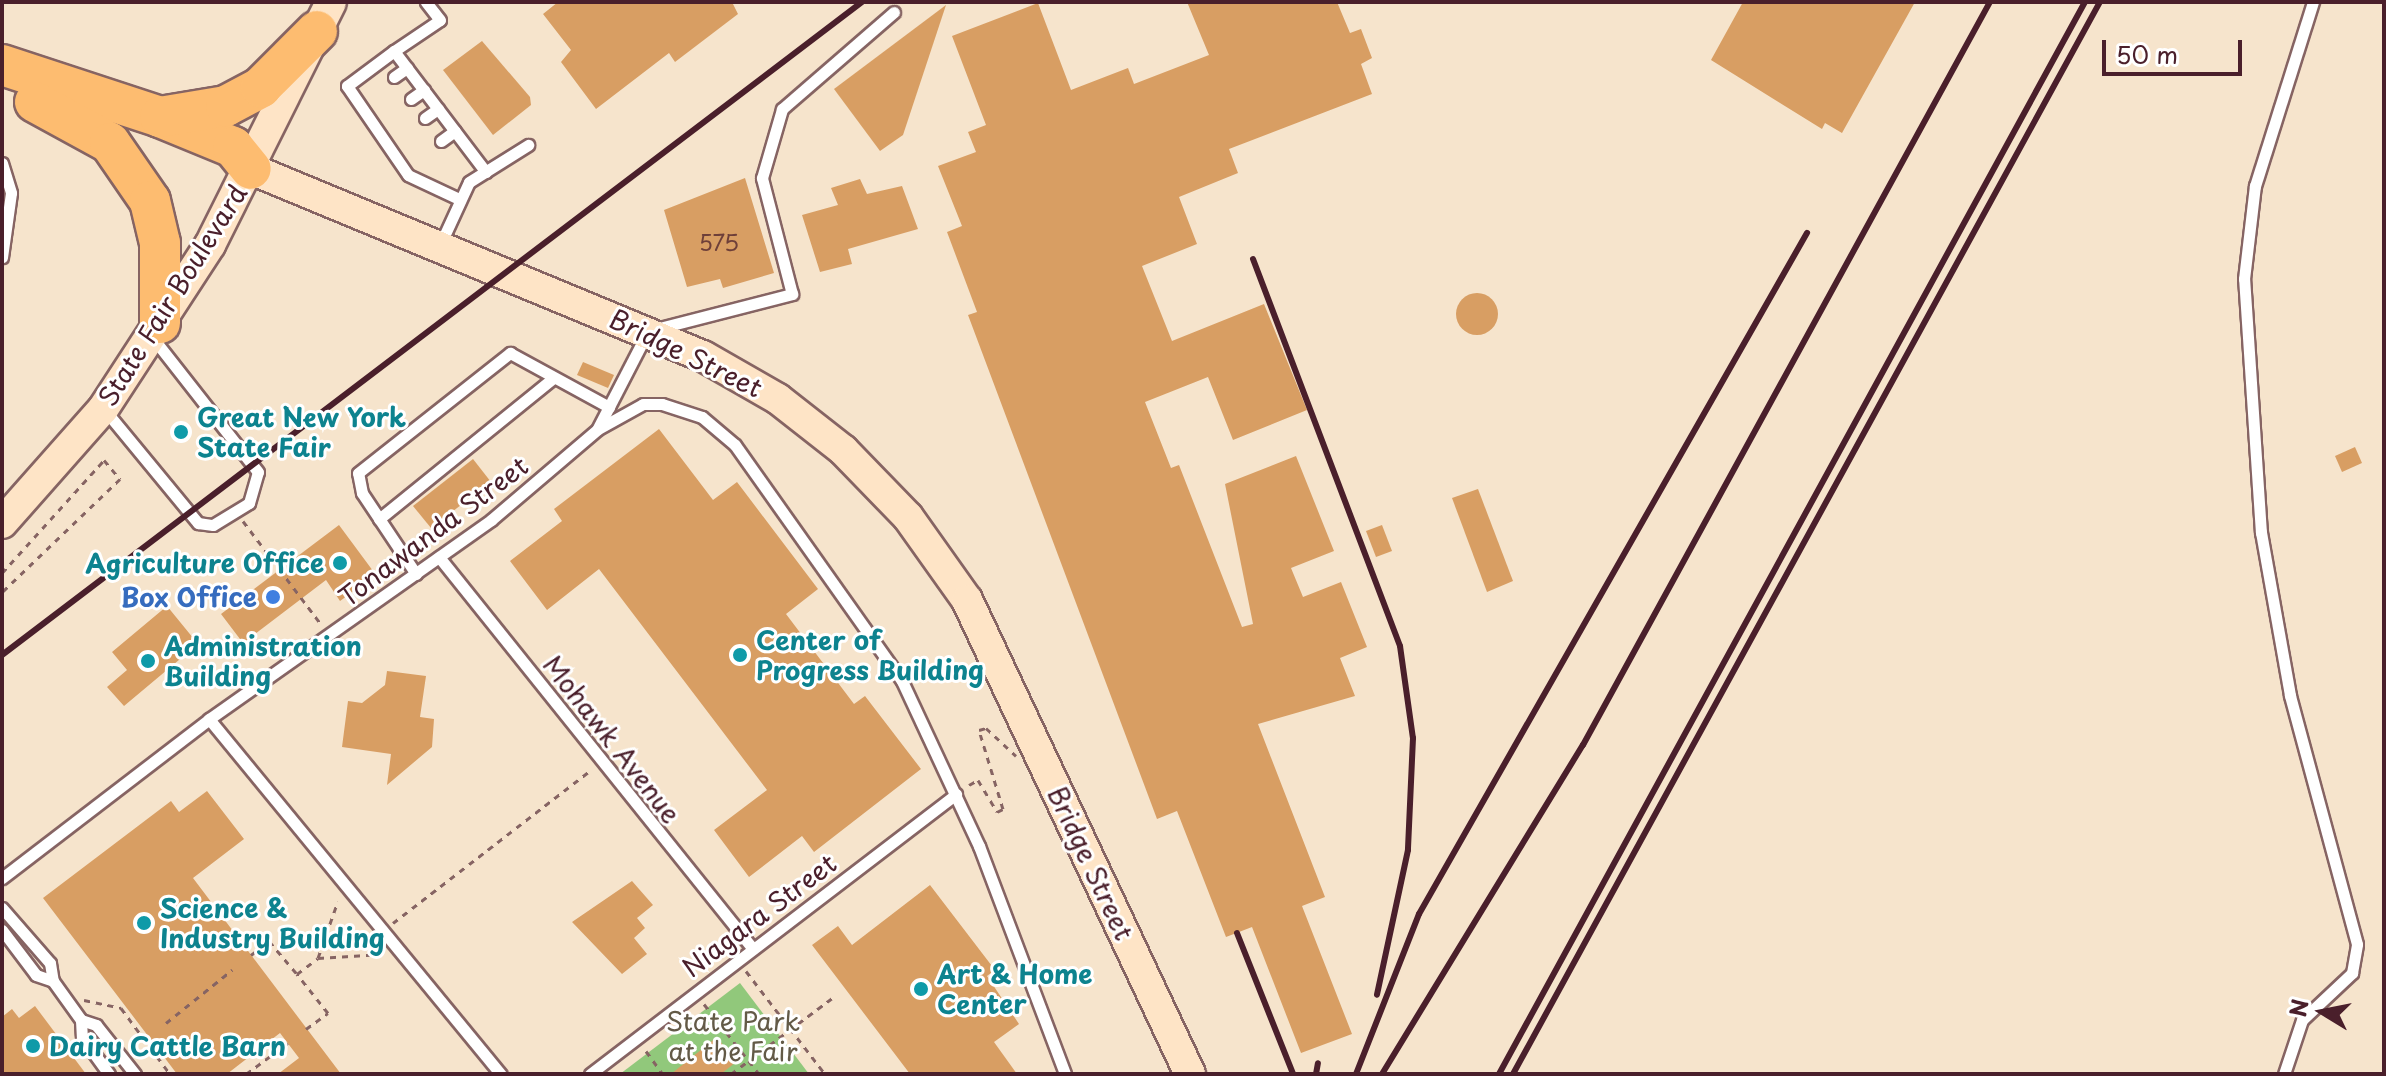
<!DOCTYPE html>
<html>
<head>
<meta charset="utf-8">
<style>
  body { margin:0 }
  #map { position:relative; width:2386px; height:1076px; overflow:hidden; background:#f6e4cc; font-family:"Playpen Sans",sans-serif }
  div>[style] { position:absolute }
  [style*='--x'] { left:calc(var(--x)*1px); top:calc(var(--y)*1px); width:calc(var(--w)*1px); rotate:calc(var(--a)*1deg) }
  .green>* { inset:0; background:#91c87b }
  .building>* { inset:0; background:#d89e63 }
  .round { border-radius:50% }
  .path>* { height:3px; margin-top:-1.5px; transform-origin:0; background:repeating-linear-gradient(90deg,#866463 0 6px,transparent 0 12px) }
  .roads { filter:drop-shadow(2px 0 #866463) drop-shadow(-2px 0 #866463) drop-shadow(0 2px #866463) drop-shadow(0 -2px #866463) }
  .lane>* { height:11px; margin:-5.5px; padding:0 5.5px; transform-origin:5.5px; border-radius:5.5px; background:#fff }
  .secondary>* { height:30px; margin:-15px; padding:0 15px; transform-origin:15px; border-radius:15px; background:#fee4c6 }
  .highway>* { height:40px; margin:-20px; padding:0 20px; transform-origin:20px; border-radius:20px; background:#fdbc70 }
  .rail>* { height:6px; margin:-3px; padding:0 3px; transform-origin:3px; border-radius:3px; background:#4a1f2b }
  .dots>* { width:22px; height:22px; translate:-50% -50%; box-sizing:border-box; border:4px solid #fff; border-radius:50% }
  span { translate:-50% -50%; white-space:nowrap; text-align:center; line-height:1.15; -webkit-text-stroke:6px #fff; paint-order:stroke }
  .number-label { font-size:22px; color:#6e3f39 }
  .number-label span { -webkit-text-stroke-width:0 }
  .street-label { font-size:26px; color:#4a1f2b }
  .culture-label { font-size:26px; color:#0d838f; font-weight:700 }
  .left { translate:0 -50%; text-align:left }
  .right { translate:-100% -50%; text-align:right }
  .shop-label { font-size:26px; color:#366cbe; font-weight:700 }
  .park-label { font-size:26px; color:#635a47 }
  .frame { position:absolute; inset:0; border:4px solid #4a1f2b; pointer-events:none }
  .north { position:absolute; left:2282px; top:972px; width:80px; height:80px; -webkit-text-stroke:6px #fff; paint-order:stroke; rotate:280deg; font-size:22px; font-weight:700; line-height:32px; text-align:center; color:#4a1f2b }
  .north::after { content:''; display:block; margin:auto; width:28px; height:36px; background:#4a1f2b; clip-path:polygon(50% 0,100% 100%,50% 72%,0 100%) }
  .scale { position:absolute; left:2102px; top:40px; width:140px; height:36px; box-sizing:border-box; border:4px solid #4a1f2b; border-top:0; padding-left:10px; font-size:24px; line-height:28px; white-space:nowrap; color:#4a1f2b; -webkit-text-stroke:6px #fff; paint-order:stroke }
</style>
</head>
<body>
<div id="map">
  <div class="green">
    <div style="clip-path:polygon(740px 983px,809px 1074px,620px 1074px)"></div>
  </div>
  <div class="building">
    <div style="clip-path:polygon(558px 2px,732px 2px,738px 14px,675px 62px,669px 53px,596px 109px,561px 62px,571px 50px,543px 14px)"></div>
    <div style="clip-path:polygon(1187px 2px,1337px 2px,1350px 33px,1361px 29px,1372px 58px,1361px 64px,1372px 94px,1229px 149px,1238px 173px,1179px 197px,1197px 244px,1142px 266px,1172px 341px,1264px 304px,1307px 410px,1233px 440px,1208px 377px,1145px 402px,1171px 468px,1179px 465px,1242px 627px,1253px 624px,1225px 484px,1296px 456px,1334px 551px,1291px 568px,1303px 597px,1341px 582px,1367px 647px,1340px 658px,1355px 696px,1258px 724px,1325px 897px,1302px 906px,1352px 1034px,1301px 1053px,1252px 927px,1226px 937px,1177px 811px,1157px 819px,968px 315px,977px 312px,947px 232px,962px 226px,938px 166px,976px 152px,968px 132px,986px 125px,952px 36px,1038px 3px,1071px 90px,1128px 68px,1134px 84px,1209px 55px)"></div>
    <div style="clip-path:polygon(1743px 2px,1915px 2px,1842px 133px,1825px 123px,1822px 129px,1711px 60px)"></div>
    <div style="clip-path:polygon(946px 5px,903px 135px,880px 151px,834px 89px)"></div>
    <div style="clip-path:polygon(482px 41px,530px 97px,531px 105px,493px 135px,443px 70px)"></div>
    <div style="clip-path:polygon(745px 178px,774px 273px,723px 288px,720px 279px,687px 287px,664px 210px)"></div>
    <div style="clip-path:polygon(860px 179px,867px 194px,902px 186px,918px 229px,848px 249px,852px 264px,820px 272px,802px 215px,838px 205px,831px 188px)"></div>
    <div class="round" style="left:1456px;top:293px;width:42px;height:42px"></div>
    <div style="clip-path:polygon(583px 362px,614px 375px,608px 388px,577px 375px)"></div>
    <div style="clip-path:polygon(659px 429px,713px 500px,737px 482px,818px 589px,786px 614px,854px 704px,865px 696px,921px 769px,814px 852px,802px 836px,749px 877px,714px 830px,767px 790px,599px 569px,547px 610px,510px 561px,562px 521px,554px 509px)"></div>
    <div style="clip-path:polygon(2355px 447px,2362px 463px,2342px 472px,2335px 456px)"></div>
    <div style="clip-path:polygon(473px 459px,491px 482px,431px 528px,413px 506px)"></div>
    <div style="clip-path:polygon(1478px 489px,1513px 581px,1487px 592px,1452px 498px)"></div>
    <div style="clip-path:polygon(339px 525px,376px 575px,340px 601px,326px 580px,243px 643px,221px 614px)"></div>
    <div style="clip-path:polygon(1382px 525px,1392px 551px,1376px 557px,1366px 531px)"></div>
    <div style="clip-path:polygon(167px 606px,198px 644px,124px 706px,107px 687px,127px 670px,112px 652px)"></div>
    <div style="clip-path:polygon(387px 671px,426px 676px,420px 717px,434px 719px,432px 747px,387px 785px,391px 754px,342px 747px,348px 701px,362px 703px,385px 685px)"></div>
    <div style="clip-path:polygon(207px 791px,244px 839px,193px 878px,341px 1074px,278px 1074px,299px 1058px,280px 1033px,227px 1074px,177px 1074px,43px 898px,171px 801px,179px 812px)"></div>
    <div style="clip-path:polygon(632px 881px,653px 905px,637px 918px,645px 928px,634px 938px,647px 954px,622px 974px,572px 922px)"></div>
    <div style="clip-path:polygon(930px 885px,995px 970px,987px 976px,1019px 1024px,994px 1042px,1017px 1074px,910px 1074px,812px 945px,838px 926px,852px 945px)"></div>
    <div style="clip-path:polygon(35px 1006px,86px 1074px,2px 1074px,2px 1017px,12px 1009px,19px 1018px)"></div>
    <div style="clip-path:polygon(717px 1037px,736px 1062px,721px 1074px,671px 1074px)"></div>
  </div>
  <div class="path">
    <div style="--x:243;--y:521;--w:129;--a:52.9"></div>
    <div style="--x:2;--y:573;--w:152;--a:-47.9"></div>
    <div style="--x:104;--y:460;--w:25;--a:50"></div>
    <div style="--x:120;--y:479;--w:163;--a:136.2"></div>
    <div style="--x:969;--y:785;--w:10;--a:-29"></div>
    <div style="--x:978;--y:780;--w:37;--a:59"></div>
    <div style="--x:997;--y:812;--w:7;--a:-27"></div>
    <div style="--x:1003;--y:809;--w:83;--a:-106.9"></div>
    <div style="--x:979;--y:730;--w:7;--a:-16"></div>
    <div style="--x:986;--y:728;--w:41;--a:43"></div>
    <div style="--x:393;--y:923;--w:249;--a:-37.7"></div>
    <div style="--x:251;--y:955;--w:23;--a:-38"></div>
    <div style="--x:269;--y:941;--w:43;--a:49.7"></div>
    <div style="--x:318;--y:958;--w:60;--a:-70.7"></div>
    <div style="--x:746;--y:971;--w:130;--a:52.5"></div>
    <div style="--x:84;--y:1000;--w:38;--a:12"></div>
    <div style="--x:121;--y:1008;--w:82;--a:53.4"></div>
    <div style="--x:704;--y:1004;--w:89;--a:51.8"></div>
    <div style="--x:166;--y:1023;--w:85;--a:-38.8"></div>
    <div style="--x:306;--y:1029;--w:27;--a:-36"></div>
    <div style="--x:328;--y:1013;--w:50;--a:-128.5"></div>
    <div style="--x:297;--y:974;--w:26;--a:-37"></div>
    <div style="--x:318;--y:958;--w:65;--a:-3.5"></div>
    <div style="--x:646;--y:1051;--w:29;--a:54"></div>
    <div style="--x:246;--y:1074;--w:52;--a:-36.4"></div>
    <div style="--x:731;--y:1074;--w:130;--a:-36.9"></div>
  </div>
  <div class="roads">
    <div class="lane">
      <div style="--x:394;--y:51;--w:55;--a:-34"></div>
      <div style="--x:440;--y:20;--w:23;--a:-128"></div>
      <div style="--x:394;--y:77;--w:16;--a:-35"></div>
      <div style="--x:411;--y:99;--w:16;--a:-35"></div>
      <div style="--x:425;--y:118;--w:16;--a:-35"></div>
      <div style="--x:441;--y:141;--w:17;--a:-36"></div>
      <div style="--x:2;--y:163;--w:31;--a:73"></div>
      <div style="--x:11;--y:193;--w:65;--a:98"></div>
      <div style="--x:459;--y:199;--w:56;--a:-154.8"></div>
      <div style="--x:408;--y:175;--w:108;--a:-124.4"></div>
      <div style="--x:347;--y:86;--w:59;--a:-36.7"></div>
      <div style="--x:394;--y:51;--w:152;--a:52.8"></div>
      <div style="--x:440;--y:245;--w:69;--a:-65.3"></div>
      <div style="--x:469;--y:182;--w:70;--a:-32.1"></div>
      <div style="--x:104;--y:409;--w:148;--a:50.5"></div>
      <div style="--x:198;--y:523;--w:15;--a:8"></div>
      <div style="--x:213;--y:525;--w:42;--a:-31.4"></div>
      <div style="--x:249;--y:503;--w:32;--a:-74"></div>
      <div style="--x:258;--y:472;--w:172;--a:-128.1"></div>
      <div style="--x:598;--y:428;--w:109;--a:-62.7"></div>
      <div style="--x:648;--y:331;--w:149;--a:-14.4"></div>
      <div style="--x:792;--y:294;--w:120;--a:-104.5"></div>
      <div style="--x:762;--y:178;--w:72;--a:-73.8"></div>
      <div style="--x:782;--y:109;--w:148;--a:-40.9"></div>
      <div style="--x:379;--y:519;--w:223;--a:-39"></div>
      <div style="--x:439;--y:557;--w:499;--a:51.3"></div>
      <div style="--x:416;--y:574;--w:97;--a:-123.7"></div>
      <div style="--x:362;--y:493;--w:20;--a:-101"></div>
      <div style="--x:358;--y:473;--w:194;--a:-38.3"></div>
      <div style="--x:510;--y:353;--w:113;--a:28.6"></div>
      <div style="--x:209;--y:719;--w:460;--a:50.6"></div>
      <div style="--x:2;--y:878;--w:261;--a:-37.5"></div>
      <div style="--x:209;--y:719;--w:345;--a:-35.2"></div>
      <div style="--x:491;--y:520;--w:140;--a:-40.4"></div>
      <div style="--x:598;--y:429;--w:51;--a:-29.1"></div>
      <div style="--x:643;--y:404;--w:19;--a:0"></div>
      <div style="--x:662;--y:404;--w:42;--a:18"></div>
      <div style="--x:702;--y:417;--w:43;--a:40.3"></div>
      <div style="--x:735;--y:445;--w:289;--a:54.7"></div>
      <div style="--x:902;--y:681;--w:182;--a:65"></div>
      <div style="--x:979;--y:846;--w:244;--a:69.3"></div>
      <div style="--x:2;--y:908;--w:73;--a:48.9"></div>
      <div style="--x:50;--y:963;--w:18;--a:81"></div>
      <div style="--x:53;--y:981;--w:48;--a:54.3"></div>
      <div style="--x:81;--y:1020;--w:17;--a:87"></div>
      <div style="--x:82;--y:1037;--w:46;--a:53.9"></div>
      <div style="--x:2;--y:930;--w:56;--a:52.9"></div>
      <div style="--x:36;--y:975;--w:18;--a:19"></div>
      <div style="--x:81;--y:1020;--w:16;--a:18"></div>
      <div style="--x:96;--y:1025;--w:63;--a:51.5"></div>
      <div style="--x:590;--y:1074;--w:461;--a:-37.4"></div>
      <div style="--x:2284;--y:1074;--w:57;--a:-71.6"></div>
      <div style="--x:2302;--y:1020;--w:69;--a:-43.2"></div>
      <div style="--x:2352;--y:973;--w:29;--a:-80"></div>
      <div style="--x:2357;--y:944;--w:258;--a:-105.1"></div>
      <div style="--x:2290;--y:695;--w:165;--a:-100.1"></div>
      <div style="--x:2261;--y:533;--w:255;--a:-93.8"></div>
      <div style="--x:2244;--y:279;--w:94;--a:-83.3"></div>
      <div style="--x:2255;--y:186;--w:193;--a:-72.5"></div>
    </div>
    <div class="secondary">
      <div style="--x:251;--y:169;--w:489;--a:22.5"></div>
      <div style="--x:703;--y:356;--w:86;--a:29.8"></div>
      <div style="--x:778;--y:399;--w:83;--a:38.1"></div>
      <div style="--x:843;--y:450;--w:93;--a:45.9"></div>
      <div style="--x:908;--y:517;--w:102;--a:54.6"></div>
      <div style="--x:967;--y:600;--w:524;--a:64.8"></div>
      <div style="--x:2;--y:523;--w:152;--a:-48.5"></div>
      <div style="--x:103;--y:409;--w:196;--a:-56.9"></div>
      <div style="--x:210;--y:245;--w:271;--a:-63.5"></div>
    </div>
    <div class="highway">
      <div style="--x:2;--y:65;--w:166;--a:18.2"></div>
      <div style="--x:160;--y:117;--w:79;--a:22.3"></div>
      <div style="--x:233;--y:147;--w:28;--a:51"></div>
      <div style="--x:35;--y:102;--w:85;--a:28.7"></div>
      <div style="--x:110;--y:143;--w:70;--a:55.4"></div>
      <div style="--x:150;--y:201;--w:43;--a:76.6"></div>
      <div style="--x:160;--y:243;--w:80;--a:90"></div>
      <div style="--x:160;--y:117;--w:67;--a:-9.5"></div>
      <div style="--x:226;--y:106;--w:40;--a:-28"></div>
      <div style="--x:261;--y:87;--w:79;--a:-45"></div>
    </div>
  </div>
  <div class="rail">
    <div style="--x:1253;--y:259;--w:414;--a:69.2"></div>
    <div style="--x:1400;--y:646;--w:93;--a:82"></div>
    <div style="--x:1413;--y:738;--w:112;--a:92.6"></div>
    <div style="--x:1408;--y:850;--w:148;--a:102.1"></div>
    <div style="--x:2;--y:655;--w:1080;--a:-37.21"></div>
    <div style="--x:1237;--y:933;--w:152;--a:68.3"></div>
    <div style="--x:1316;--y:1074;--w:11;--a:-80"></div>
    <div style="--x:1356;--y:1074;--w:172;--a:-68.5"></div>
    <div style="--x:1419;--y:914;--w:784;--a:-60.33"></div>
    <div style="--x:1382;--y:1074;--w:386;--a:-58.6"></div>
    <div style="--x:1583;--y:745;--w:847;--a:-61.29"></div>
    <div style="--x:1499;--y:1074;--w:1222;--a:-61.34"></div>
    <div style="--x:1513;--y:1074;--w:1222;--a:-61.3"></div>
  </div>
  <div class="dots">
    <div style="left:181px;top:432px;background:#0f9aa8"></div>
    <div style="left:340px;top:563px;background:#0f9aa8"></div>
    <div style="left:273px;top:597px;background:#3f7fe0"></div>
    <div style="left:740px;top:655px;background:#0f9aa8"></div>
    <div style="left:148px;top:661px;background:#0f9aa8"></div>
    <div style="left:144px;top:923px;background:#0f9aa8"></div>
    <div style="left:921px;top:989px;background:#0f9aa8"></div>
    <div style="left:33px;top:1046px;background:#0f9aa8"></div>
  </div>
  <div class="number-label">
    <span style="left:719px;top:242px">575</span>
  </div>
  <div class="street-label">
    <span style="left:172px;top:295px;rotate:-58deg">State Fair Boulevard</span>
    <span style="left:686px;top:353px;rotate:26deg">Bridge Street</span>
    <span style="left:433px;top:531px;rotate:-37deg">Tonawanda Street</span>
    <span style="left:612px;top:739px;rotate:52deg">Mohawk Avenue</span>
    <span style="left:1091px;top:863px;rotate:65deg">Bridge Street</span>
    <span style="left:759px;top:915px;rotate:-37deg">Niagara Street</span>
  </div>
  <div class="culture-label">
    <span class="left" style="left:197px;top:432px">Great New York<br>State Fair</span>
    <span class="right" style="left:324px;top:563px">Agriculture Office</span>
    <span class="left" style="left:756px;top:655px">Center of<br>Progress Building</span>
    <span class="left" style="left:164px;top:661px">Administration<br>Building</span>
    <span class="left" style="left:160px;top:923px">Science &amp;<br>Industry Building</span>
    <span class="left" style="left:937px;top:989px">Art &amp; Home<br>Center</span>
    <span class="left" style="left:49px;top:1046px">Dairy Cattle Barn</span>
  </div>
  <div class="shop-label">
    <span class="right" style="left:257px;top:597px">Box Office</span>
  </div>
  <div class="park-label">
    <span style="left:733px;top:1036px">State Park<br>at the Fair</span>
  </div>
  <div class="frame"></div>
  <div class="north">N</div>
  <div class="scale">50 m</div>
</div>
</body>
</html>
